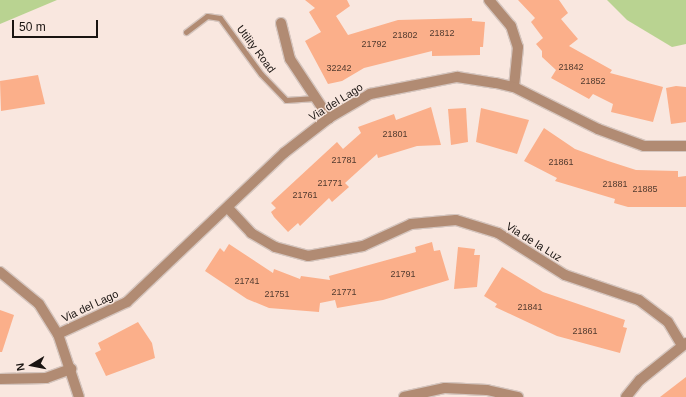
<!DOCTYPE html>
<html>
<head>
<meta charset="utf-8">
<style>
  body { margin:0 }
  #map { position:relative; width:686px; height:397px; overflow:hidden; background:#f9e7df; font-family:Arial,sans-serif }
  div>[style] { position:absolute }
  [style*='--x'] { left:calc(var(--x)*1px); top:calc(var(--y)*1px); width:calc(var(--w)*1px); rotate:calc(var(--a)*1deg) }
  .green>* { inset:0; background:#b9d391 }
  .building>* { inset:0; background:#fbaf8a }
  .roads { filter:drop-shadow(1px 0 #d5c5be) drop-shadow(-1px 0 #d5c5be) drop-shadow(0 1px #d5c5be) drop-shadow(0 -1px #d5c5be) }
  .service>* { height:5px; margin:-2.5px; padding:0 2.5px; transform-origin:2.5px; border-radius:2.5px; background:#b18b73 }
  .minor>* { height:10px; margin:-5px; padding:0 5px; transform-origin:5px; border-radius:5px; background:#b18b73 }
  span { translate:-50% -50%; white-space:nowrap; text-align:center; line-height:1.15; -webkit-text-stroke:3px #f9e7df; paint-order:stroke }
  .number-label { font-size:9px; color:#523b2f }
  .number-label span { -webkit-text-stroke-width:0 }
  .street-label { font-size:11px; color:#1a1411 }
  .north { position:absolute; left:12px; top:345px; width:40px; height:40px; -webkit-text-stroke:3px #f9e7df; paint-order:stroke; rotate:260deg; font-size:11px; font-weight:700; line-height:16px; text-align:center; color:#1a1411 }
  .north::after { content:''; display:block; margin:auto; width:14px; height:18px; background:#1a1411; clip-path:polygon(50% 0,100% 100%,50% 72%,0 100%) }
  .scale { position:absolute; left:12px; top:20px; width:86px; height:18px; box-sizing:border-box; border:2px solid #1a1411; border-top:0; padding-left:5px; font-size:12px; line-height:14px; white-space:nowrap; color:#1a1411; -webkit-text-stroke:3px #f9e7df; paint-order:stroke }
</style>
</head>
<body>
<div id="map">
  <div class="green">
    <div style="clip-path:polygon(0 0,57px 0,0 24px)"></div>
    <div style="clip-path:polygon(607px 0,686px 0,686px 44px,672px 47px,627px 20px)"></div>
  </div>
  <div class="building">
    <div style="clip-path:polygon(305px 0,347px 0,350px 6px,336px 16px,348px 35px,398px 20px,472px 18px,472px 21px,485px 22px,483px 47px,480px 47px,480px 55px,432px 56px,432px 51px,364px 68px,342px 81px,328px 84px,305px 41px,321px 32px,309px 12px,315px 8px)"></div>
    <div style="clip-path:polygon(518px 0,559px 0,568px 13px,561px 19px,578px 39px,569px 46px,612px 70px,610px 73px,663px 87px,653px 122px,611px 112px,613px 104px,593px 94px,589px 99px,551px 78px,556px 70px,542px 57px,542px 51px,536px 44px,543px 38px,531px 22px,535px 18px)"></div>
    <div style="clip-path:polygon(38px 75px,45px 104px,1px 111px,0 81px)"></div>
    <div style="clip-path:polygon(676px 86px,686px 87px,686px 122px,671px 124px,666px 88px)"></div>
    <div style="clip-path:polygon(431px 107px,441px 145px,417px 146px,378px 158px,377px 154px,345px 183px,349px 187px,332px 202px,329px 198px,300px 226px,298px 223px,288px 232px,274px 217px,271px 212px,276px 208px,271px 203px,337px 142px,343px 149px,361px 133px,358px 127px,394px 114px,396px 120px)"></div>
    <div style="clip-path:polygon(466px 108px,468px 142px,451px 145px,448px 109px)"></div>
    <div style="clip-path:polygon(481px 108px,529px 120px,517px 154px,476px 142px)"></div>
    <div style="clip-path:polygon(544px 128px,575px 149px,608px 161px,636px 170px,678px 171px,678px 177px,686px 176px,686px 207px,628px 207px,614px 203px,615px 199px,555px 181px,557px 178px,524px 161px)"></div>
    <div style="clip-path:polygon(432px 242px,434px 251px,440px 250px,449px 280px,383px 300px,337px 308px,335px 300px,320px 303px,319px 312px,269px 308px,247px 299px,205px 271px,220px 248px,224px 252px,229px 244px,273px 273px,274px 269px,300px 279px,301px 276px,330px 280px,329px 276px,416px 252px,415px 247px)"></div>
    <div style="clip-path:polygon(458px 247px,475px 249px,474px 255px,480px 255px,477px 287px,454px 289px)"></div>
    <div style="clip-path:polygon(502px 267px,543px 292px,625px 320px,623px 327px,627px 328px,620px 353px,557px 336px,495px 307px,497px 304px,484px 296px)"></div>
    <div style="clip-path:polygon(0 310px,14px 315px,2px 352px,0 352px)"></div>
    <div style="clip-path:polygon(138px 322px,152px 343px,155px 358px,106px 376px,95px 353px,101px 350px,98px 343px)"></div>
    <div style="clip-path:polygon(686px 377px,686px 397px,660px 397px)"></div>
  </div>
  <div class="roads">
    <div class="service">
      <div style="--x:186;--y:32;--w:26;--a:-37"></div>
      <div style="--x:207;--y:16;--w:13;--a:9"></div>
      <div style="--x:220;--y:18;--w:69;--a:53.8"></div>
      <div style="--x:261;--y:74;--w:36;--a:46"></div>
      <div style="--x:286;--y:100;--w:29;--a:-4"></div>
    </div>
    <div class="minor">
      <div style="--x:489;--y:0;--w:34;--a:50"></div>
      <div style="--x:511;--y:26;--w:22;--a:72"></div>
      <div style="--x:518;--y:47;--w:40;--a:95.7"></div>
      <div style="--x:281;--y:23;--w:37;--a:76"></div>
      <div style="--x:290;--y:59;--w:71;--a:56.5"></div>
      <div style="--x:228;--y:208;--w:34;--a:47"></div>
      <div style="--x:251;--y:233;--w:28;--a:30"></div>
      <div style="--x:275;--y:247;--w:34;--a:15"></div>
      <div style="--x:308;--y:256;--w:56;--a:-10.3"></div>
      <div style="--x:363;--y:246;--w:53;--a:-24.6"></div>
      <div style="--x:411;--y:224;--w:45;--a:-5.1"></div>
      <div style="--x:456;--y:220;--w:44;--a:17.2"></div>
      <div style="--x:498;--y:233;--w:79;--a:32.1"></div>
      <div style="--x:565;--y:275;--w:78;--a:18.7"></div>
      <div style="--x:639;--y:300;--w:36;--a:37"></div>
      <div style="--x:668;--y:322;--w:27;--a:59"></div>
      <div style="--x:0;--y:272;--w:50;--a:39.4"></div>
      <div style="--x:39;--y:304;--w:36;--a:58"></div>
      <div style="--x:58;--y:334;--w:66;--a:71.6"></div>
      <div style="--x:58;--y:334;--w:76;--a:-24.9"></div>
      <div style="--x:127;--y:302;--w:216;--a:-43.5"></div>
      <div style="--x:284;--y:153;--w:57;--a:-37.9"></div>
      <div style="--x:329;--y:118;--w:48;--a:-30.3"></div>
      <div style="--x:370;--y:94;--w:89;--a:-11.1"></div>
      <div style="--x:457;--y:77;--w:39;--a:9"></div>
      <div style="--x:496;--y:83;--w:18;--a:13"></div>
      <div style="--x:514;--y:87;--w:94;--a:26.6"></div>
      <div style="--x:598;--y:129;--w:49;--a:20.3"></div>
      <div style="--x:644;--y:146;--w:42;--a:0"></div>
      <div style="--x:0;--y:379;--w:46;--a:-1.2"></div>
      <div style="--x:46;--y:378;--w:27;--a:-20"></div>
      <div style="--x:404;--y:397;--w:42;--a:-12.4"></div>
      <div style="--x:445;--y:388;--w:42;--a:2.7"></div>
      <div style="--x:487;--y:390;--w:32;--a:13"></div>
      <div style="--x:626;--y:397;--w:22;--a:-51"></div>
      <div style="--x:640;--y:380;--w:59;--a:-38.8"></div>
    </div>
  </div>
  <div class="number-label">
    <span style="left:442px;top:33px">21812</span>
    <span style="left:405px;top:35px">21802</span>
    <span style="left:374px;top:44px">21792</span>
    <span style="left:571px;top:67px">21842</span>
    <span style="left:339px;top:68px">32242</span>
    <span style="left:593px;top:81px">21852</span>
    <span style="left:395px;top:134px">21801</span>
    <span style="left:344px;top:160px">21781</span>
    <span style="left:561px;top:162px">21861</span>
    <span style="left:330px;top:183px">21771</span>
    <span style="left:615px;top:184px">21881</span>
    <span style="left:645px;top:189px">21885</span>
    <span style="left:305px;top:195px">21761</span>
    <span style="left:403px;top:274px">21791</span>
    <span style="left:247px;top:281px">21741</span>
    <span style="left:344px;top:292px">21771</span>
    <span style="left:277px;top:294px">21751</span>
    <span style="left:530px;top:307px">21841</span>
    <span style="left:585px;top:331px">21861</span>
  </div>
  <div class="street-label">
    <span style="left:256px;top:49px;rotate:53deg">Utility Road</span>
    <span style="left:336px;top:102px;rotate:-32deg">Via del Lago</span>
    <span style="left:534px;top:242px;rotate:32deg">Via de la Luz</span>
    <span style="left:90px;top:306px;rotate:-25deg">Via del Lago</span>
  </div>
  <div class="north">N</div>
  <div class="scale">50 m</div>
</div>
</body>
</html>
